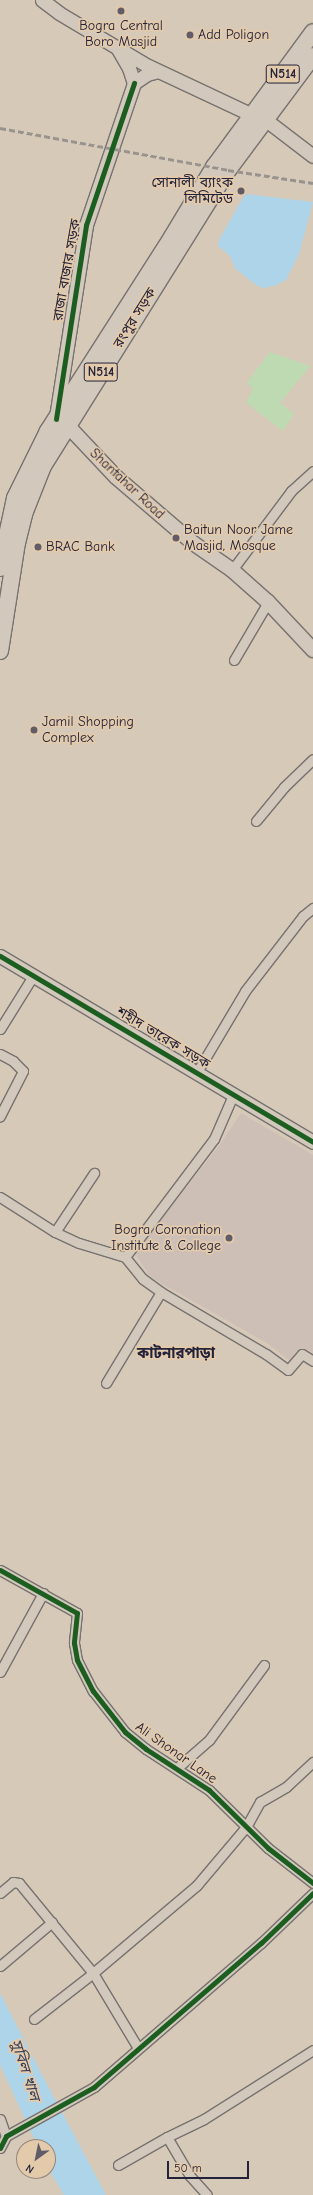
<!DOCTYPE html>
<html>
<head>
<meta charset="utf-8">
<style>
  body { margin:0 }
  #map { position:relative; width:313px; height:2195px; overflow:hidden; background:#d6c9b8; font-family:"Comic Neue","Noto Sans Bengali",sans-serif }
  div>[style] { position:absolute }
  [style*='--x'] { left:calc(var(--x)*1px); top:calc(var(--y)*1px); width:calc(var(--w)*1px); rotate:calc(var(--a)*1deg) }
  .built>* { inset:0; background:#cebfb6 }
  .green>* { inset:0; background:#bedab2 }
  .water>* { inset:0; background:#add4e8 }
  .roads { filter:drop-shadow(1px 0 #77726f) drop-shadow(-1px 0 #77726f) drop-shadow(0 1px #77726f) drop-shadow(0 -1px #77726f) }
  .street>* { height:9px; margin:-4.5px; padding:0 4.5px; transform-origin:4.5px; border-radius:4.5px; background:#d2c8bc }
  .secondary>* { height:13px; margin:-6.5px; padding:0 6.5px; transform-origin:6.5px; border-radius:6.5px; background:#d2c8bc }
  .primary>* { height:14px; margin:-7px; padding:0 7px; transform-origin:7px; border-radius:7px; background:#d2c8bc }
  .highway>* { height:16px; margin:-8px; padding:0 8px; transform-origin:8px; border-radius:8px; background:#d2c8bc }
  .rail>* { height:3px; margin-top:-1.5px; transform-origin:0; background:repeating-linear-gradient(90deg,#99938e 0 6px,transparent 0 9px) }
  .cycleway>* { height:5px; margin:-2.5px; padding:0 2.5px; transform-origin:2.5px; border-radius:2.5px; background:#1b5e20 }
  .dots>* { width:11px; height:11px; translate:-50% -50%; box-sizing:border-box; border:2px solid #e3caab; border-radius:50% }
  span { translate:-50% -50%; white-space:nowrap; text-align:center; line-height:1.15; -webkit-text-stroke:3.5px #e3caab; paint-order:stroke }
  .shield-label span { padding:1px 3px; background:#e3caab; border:1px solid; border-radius:3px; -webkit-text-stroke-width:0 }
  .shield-label { font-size:13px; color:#22223b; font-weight:700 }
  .poi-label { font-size:14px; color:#22223b }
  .left { translate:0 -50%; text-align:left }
  .right { translate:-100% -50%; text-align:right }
  .street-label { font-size:14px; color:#22223b }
  .neighbourhood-label { font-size:15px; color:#22223b; font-weight:700 }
  .water-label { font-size:15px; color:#343d58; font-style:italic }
  .north { position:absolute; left:16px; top:2139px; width:40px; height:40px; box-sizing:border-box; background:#e3caab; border:1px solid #96877e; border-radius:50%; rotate:213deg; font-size:11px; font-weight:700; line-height:16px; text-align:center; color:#22223b }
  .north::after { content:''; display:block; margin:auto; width:14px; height:18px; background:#615c67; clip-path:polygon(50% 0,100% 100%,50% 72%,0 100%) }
  .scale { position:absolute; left:167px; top:2161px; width:82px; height:18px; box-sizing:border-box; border:2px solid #22223b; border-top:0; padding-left:5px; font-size:12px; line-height:14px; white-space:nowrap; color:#22223b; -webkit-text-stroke:3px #e3caab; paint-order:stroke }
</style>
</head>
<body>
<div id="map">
  <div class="built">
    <div style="clip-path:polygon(241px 1113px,313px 1155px,313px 1355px,300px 1348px,289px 1360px,267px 1343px,150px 1277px,135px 1253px,221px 1143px)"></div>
  </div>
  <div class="green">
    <div style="clip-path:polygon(270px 352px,310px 366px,280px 403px,294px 414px,283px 431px,246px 403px,253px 389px,247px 382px)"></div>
  </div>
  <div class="water">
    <div style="clip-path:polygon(245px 194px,313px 202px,299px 254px,286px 280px,274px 286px,262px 288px,252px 282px,235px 268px,230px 256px,218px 246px,219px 240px)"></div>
    <div style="clip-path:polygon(0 1993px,40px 2071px,106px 2195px,64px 2195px,48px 2168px,48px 2147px,38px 2147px,0 2065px)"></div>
  </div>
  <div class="roads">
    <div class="street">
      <div style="--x:232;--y:570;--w:99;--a:-53.2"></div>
      <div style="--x:291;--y:491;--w:30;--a:-42"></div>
      <div style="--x:234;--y:660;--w:67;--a:-59.6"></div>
      <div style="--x:256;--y:821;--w:44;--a:-50.5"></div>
      <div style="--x:284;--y:787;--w:40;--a:-44"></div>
      <div style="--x:0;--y:1029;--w:62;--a:-58.1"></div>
      <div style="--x:0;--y:1054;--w:15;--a:28"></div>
      <div style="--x:13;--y:1061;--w:14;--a:45"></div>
      <div style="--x:23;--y:1071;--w:51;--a:117.1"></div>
      <div style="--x:197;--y:1072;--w:94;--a:-59.3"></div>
      <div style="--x:245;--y:991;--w:95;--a:-52.3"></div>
      <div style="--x:303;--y:916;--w:13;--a:-39"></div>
      <div style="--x:0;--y:1197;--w:65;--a:32.5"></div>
      <div style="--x:55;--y:1232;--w:26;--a:25"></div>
      <div style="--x:79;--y:1243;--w:48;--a:16.9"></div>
      <div style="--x:55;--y:1232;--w:71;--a:-56.5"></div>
      <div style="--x:125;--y:1257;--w:28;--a:51"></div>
      <div style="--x:143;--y:1279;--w:22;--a:36"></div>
      <div style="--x:161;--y:1292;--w:122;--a:30.6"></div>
      <div style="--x:266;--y:1354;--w:27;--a:36"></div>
      <div style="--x:288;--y:1370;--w:21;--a:-49"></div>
      <div style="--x:302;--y:1354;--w:13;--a:32"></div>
      <div style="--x:125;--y:1257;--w:148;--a:-53"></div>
      <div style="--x:214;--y:1139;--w:48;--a:-66.6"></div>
      <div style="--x:106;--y:1383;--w:106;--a:-58.9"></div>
      <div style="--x:0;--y:1570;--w:88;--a:29.2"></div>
      <div style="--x:77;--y:1613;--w:30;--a:96"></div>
      <div style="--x:74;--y:1643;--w:17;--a:80"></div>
      <div style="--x:77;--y:1660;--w:35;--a:63"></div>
      <div style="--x:93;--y:1691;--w:52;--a:52"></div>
      <div style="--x:125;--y:1732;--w:27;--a:39"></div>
      <div style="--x:146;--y:1749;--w:75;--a:33.1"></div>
      <div style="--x:209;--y:1790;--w:83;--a:44.5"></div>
      <div style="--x:268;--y:1848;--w:57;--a:37.9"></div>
      <div style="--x:0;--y:1672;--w:90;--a:-61.4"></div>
      <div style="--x:177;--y:1768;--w:43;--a:-41.2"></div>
      <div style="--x:209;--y:1740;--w:93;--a:-53.7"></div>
      <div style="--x:0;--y:1893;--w:17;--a:-40"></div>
      <div style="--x:13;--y:1882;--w:6;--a:9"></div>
      <div style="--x:19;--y:1883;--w:117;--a:50.6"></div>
      <div style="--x:93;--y:1973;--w:87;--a:59"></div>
      <div style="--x:0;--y:1966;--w:68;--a:-40.2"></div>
      <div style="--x:34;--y:2019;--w:75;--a:-37.9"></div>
      <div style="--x:93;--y:1973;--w:136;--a:-40.2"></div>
      <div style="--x:197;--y:1885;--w:76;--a:-49.8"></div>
      <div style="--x:246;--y:1827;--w:29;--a:-61"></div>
      <div style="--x:260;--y:1802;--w:30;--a:-30"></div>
      <div style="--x:286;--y:1787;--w:37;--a:-43"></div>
      <div style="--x:0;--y:2119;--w:18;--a:71"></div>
      <div style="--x:167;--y:2137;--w:45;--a:59.5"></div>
      <div style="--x:190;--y:2176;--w:25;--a:48"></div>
      <div style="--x:0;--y:2148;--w:13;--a:-63"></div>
      <div style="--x:6;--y:2136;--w:101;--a:-29.1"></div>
      <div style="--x:94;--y:2087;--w:221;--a:-40.8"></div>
      <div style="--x:261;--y:1943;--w:72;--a:-43.9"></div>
      <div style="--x:118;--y:2165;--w:56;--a:-29.7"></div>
      <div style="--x:167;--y:2137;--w:41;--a:-25.9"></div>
      <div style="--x:204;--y:2119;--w:129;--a:-32.3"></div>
    </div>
    <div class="secondary">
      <div style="--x:42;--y:0;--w:21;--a:37"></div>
      <div style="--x:59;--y:13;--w:104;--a:30.8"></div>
      <div style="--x:148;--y:66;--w:115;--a:25.2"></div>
      <div style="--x:118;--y:49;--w:22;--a:60"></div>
      <div style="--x:129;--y:68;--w:16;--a:72"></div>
      <div style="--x:134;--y:83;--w:16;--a:-35"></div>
      <div style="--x:147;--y:74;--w:11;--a:-15"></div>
      <div style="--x:266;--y:120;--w:59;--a:37.5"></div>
      <div style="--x:56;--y:417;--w:194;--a:-81.1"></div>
      <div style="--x:86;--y:225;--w:150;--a:-71.3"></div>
      <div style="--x:0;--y:956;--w:364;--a:30.7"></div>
    </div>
    <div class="primary">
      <div style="--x:68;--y:426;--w:70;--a:46.7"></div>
      <div style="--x:116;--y:477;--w:101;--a:40.6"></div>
      <div style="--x:193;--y:543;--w:47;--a:34.7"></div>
      <div style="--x:232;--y:570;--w:48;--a:41.6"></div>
      <div style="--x:268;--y:602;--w:66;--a:46.8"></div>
    </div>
    <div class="highway">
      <div style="--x:0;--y:568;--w:72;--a:-77.9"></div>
      <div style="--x:15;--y:498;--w:75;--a:-63.8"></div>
      <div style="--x:48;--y:431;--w:230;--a:-57.4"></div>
      <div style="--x:172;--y:237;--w:82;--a:-59"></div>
      <div style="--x:214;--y:167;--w:167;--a:-53.7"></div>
      <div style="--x:0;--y:651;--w:109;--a:-81.1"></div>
      <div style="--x:17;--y:543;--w:30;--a:-76"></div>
      <div style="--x:24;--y:514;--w:52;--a:-68.4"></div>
      <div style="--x:43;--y:466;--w:349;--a:-58"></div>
      <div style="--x:228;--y:170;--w:142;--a:-53.3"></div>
    </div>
  </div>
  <div class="rail">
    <div style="--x:0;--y:128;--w:232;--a:10.4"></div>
    <div style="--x:228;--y:170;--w:86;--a:8.7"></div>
  </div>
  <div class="cycleway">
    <div style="--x:56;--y:419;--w:196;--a:-81.2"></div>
    <div style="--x:86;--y:225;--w:150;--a:-71.3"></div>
    <div style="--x:0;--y:956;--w:364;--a:30.7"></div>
    <div style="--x:0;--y:1570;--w:88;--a:29.2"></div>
    <div style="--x:77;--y:1613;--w:30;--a:96"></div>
    <div style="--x:74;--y:1643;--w:17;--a:80"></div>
    <div style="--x:77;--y:1660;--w:35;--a:63"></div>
    <div style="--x:93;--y:1691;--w:52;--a:52"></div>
    <div style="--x:125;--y:1732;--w:27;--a:39"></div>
    <div style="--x:146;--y:1749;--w:75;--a:33.1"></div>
    <div style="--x:209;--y:1790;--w:83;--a:44.5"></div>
    <div style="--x:268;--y:1848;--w:57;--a:37.9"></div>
    <div style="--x:0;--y:2148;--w:13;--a:-63"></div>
    <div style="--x:6;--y:2136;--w:101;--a:-29.1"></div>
    <div style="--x:94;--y:2087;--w:221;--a:-40.8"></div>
    <div style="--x:261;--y:1943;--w:72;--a:-43.9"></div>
  </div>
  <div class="dots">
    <div style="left:121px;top:11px;background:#615c67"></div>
    <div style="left:190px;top:35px;background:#615c67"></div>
    <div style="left:241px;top:191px;background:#615c67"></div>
    <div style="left:176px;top:538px;background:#615c67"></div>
    <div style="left:38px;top:547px;background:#615c67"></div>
    <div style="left:34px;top:730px;background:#615c67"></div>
    <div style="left:229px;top:1238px;background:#615c67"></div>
  </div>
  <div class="shield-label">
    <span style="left:283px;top:74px">N514</span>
    <span style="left:101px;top:372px">N514</span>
  </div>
  <div class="poi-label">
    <span style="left:121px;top:34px">Bogra Central<br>Boro Masjid</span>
    <span class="left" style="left:198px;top:35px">Add Poligon</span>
    <span class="right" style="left:233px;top:191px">সোনালী ব্যাংক<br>লিমিটেড</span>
    <span class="left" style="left:184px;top:538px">Baitun Noor Jame<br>Masjid, Mosque</span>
    <span class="left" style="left:46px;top:547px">BRAC Bank</span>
    <span class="left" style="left:42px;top:730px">Jamil Shopping<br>Complex</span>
    <span class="right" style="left:221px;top:1238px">Bogra Coronation<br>Institute &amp; College</span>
  </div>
  <div class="street-label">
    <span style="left:67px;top:270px;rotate:-80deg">রাজা বাজার সড়ক</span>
    <span style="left:135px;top:318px;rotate:-58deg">রংপুর সড়ক</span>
    <span style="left:127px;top:484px;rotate:43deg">Shantahar Road</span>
    <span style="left:163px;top:1038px;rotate:31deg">শহীদ তারেক সড়ক</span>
    <span style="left:176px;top:1753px;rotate:35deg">Ali Shonar Lane</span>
  </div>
  <div class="neighbourhood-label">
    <span style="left:176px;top:1354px">কাটনারপাড়া</span>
  </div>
  <div class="water-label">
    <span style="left:25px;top:2070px;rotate:72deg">সুবিল খাল</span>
  </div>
  <div class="north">N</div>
  <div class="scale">50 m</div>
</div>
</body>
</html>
